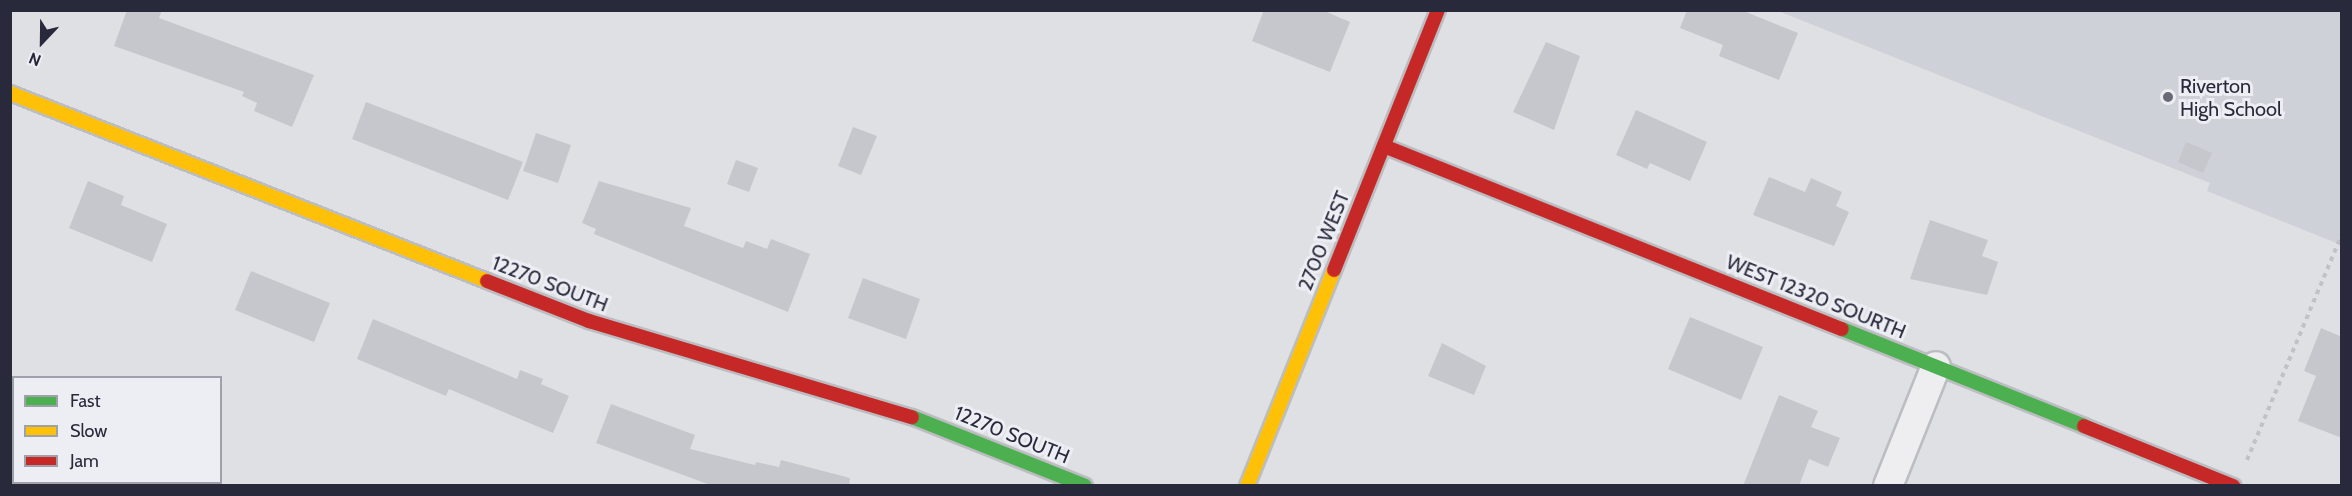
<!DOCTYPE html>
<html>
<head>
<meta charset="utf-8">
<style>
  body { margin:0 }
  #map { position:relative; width:2352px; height:496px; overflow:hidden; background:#dfe0e4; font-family:Cabin,sans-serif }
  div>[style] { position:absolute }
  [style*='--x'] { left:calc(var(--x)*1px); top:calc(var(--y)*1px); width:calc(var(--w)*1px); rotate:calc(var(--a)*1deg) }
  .built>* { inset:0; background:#cfd1d8 }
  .building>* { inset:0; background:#c6c7cc }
  .path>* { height:4px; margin-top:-2px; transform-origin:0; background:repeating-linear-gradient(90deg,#c1c1c7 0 4.5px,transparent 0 9px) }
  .roads { filter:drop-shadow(2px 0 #bcbdc1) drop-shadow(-2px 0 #bcbdc1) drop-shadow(0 2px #bcbdc1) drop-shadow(0 -2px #bcbdc1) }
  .street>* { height:28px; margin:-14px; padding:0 14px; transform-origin:14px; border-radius:14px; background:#eeeef1 }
  .fast>* { height:14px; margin:-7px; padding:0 7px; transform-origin:7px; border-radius:7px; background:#4caf50 }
  .slow>* { height:14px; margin:-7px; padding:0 7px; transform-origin:7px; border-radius:7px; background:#ffc107 }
  .jam>* { height:14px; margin:-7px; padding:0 7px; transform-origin:7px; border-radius:7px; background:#c62828 }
  .dots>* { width:16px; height:16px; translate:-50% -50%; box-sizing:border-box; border:3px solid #eceef4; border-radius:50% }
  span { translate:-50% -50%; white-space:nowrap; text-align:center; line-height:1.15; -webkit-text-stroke:6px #eceef4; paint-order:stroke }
  .poi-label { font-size:20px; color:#282a3b }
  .left { translate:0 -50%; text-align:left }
  .street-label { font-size:20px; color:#282a3b }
  .frame { position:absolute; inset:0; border:12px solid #282a3b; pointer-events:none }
  .legend { position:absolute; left:12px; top:376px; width:210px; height:108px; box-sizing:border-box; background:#eceef4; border:2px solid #9ea0aa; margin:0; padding:8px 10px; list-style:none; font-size:18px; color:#282a3b }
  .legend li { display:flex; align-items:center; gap:12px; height:30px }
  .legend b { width:30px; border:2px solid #9ea0aa }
  .north { position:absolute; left:12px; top:12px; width:60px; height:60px; -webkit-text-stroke:4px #eceef4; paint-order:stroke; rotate:202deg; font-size:16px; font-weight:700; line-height:24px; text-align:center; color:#282a3b }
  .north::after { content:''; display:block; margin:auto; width:21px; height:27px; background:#282a3b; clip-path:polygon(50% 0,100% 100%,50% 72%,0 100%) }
</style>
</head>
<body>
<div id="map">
  <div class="built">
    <div style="clip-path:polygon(1778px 11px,2341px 11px,2341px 245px,2207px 191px,2210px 183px)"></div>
  </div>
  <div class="building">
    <div style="clip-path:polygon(127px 10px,162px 10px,159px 18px,314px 75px,292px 127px,254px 111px,257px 103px,242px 96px,244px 92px,114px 46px)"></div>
    <div style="clip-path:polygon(1264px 10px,1322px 10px,1350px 22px,1330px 72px,1252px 41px)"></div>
    <div style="clip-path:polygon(1687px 10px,1741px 10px,1798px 33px,1779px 80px,1719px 56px,1723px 45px,1680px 28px)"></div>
    <div style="clip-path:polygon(1546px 42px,1580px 56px,1554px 130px,1513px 112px)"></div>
    <div style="clip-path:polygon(366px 102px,523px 162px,508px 200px,352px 139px)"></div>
    <div style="clip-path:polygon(1636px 110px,1707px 142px,1690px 181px,1650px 163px,1647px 169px,1616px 155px)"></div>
    <div style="clip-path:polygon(853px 127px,877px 136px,861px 175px,838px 166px)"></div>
    <div style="clip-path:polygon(536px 133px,571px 145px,558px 183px,523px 171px)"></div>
    <div style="clip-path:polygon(2186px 142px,2212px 153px,2203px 173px,2178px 162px)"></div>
    <div style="clip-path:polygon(736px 160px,758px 168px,749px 192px,727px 184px)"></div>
    <div style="clip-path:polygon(1769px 177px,1805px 192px,1811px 178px,1842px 192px,1836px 206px,1849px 212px,1834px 246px,1753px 215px)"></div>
    <div style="clip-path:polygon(88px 181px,124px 196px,121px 205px,167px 224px,152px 262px,69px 228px)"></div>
    <div style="clip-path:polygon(599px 181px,691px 208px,684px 226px,743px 248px,746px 241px,767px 249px,771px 239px,810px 254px,788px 312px,594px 234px,596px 229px,582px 223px)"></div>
    <div style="clip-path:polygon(1930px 220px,1988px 240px,1982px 256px,1998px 262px,1987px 295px,1910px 279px)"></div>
    <div style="clip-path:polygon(251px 271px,330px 303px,314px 342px,235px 310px)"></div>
    <div style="clip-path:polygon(863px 278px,920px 299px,906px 339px,848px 318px)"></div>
    <div style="clip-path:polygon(1690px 317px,1763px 347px,1741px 400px,1668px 369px)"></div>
    <div style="clip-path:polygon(373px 319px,517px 379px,520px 370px,543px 379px,541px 384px,569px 396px,553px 433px,449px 389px,446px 396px,357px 359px)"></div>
    <div style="clip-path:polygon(2321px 328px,2342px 337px,2342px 438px,2298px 421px,2316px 376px,2304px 371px)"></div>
    <div style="clip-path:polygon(1442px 343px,1486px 366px,1474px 395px,1428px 376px)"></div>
    <div style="clip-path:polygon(1779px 395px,1818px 411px,1811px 427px,1840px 438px,1828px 467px,1809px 459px,1799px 486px,1743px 486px)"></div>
    <div style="clip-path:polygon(611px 404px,695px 435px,690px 449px,755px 465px,756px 462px,779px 467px,781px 460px,850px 478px,849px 486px,713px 486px,596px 443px)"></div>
  </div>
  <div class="path">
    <div style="--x:2247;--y:460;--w:245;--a:-67.2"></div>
  </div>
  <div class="roads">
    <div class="street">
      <div style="--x:1888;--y:486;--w:129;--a:-68.2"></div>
    </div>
    <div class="fast">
      <div style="--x:1842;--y:329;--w:261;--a:21.8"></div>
      <div style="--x:912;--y:417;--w:186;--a:21.7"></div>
    </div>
    <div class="slow">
      <div style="--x:10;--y:93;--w:513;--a:21.51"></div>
      <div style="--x:1247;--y:486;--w:233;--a:-68.1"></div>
    </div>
    <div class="jam">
      <div style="--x:1384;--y:146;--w:493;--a:21.8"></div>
      <div style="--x:1334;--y:270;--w:280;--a:-68.2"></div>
      <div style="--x:487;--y:281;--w:110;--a:21.4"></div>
      <div style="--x:589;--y:321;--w:337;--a:16.6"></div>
      <div style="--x:2084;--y:426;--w:161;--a:21.9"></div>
    </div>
  </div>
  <div class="dots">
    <div style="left:2168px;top:97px;background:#686a76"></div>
  </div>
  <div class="poi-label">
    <span class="left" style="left:2180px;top:98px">Riverton<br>High School</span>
  </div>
  <div class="street-label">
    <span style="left:1324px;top:241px;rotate:-68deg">2700 WEST</span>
    <span style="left:550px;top:284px;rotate:21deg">12270 SOUTH</span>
    <span style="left:1816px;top:297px;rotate:22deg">WEST 12320 SOURTH</span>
    <span style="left:1012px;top:435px;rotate:22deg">12270 SOUTH</span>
  </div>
  <div class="frame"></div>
  <ul class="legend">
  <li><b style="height:8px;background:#4caf50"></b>Fast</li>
  <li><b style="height:8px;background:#ffc107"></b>Slow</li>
  <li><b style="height:8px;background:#c62828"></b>Jam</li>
  </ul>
  <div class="north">N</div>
</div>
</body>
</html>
